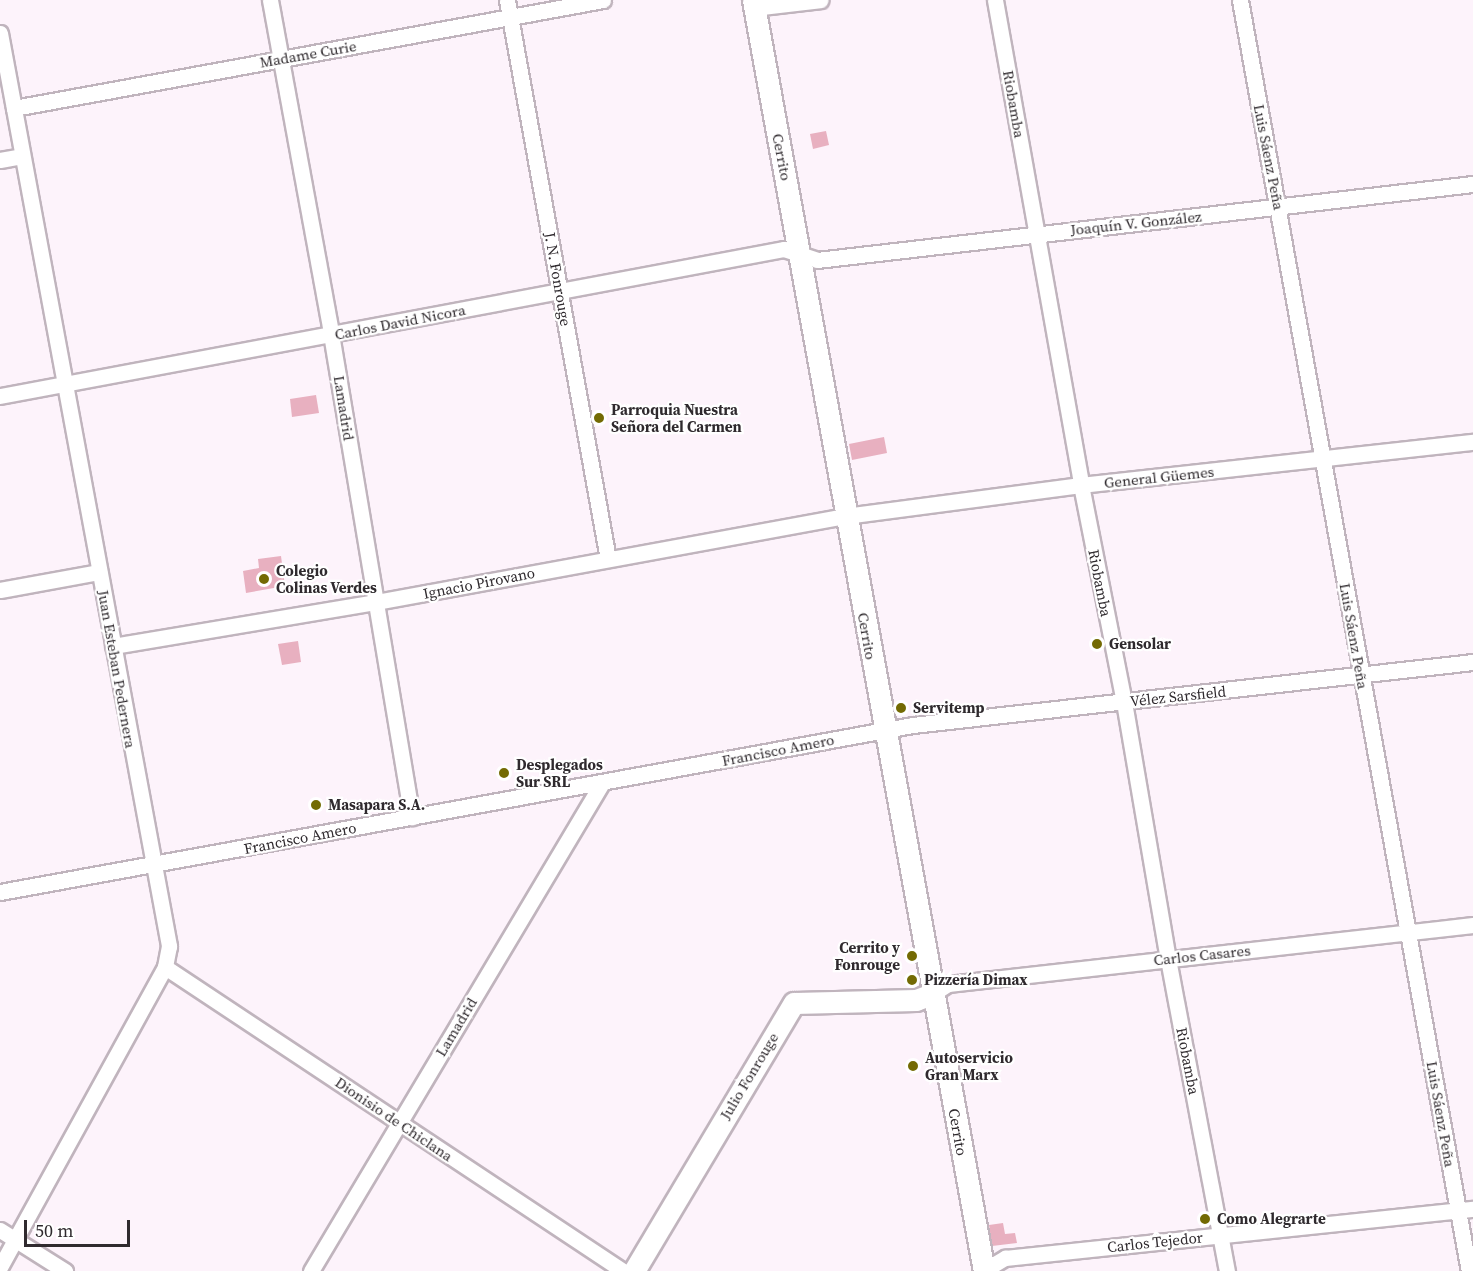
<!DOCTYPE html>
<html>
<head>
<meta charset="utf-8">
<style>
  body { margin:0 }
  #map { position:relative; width:1473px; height:1271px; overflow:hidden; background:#fdf3fb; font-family:"Source Serif 4",serif }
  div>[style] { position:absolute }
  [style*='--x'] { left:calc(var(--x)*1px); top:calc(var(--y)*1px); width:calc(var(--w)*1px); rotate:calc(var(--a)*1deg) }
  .building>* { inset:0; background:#e8b0c0 }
  .roads { filter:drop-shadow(2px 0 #c0b4bd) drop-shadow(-2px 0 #c0b4bd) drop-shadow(0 2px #c0b4bd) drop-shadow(0 -2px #c0b4bd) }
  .street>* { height:15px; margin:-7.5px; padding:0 7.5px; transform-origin:7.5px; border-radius:7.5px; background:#fff }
  .secondary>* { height:21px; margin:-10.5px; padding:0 10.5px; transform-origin:10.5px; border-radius:10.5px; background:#fff }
  .dots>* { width:16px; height:16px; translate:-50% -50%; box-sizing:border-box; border:3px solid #fff; border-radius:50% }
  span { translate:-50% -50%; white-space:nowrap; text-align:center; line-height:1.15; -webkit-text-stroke:4.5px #fff; paint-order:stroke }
  .street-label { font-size:15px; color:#2f2a2e }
  .poi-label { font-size:15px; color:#2f2a2e; font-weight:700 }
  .left { translate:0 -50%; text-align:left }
  .right { translate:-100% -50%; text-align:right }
  .scale { position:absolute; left:24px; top:1220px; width:106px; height:27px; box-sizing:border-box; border:3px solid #2f2a2e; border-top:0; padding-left:8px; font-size:18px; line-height:21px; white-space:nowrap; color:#2f2a2e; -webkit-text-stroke:4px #fff; paint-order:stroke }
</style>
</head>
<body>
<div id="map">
  <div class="building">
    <div style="clip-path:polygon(826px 131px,829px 145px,813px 149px,810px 134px)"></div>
    <div style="clip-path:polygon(316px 395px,319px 413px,292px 417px,290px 399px)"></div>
    <div style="clip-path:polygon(884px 437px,887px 453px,852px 460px,849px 444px)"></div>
    <div style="clip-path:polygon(281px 556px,285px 586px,246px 593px,243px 571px,259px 568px,258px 559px)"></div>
    <div style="clip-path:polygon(298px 641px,301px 662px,282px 665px,278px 644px)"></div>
    <div style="clip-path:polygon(1003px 1223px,1005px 1234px,1015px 1233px,1017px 1243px,992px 1246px,989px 1225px)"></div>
  </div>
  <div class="roads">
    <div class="street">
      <div style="--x:270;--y:0;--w:340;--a:79.6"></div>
      <div style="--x:331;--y:334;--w:490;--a:80.5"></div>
      <div style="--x:507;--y:0;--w:568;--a:79.76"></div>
      <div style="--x:995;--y:0;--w:493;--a:79.9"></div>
      <div style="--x:1081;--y:485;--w:221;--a:78.8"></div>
      <div style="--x:1124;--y:702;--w:261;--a:80.3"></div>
      <div style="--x:1168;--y:959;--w:318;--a:79.3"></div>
      <div style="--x:1240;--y:0;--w:1291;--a:79.79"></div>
      <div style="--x:754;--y:8;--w:67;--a:-6.8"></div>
      <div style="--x:0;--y:33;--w:929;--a:79.51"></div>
      <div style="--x:169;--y:946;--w:21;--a:101"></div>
      <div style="--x:165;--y:967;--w:342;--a:118.8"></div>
      <div style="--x:14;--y:108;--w:599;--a:-10.39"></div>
      <div style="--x:0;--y:160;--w:22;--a:-10"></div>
      <div style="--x:0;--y:396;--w:798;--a:-10.62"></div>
      <div style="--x:784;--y:249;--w:35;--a:18"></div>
      <div style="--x:817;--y:260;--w:660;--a:-6.61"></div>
      <div style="--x:0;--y:590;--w:101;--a:-10.3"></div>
      <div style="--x:113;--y:646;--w:267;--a:-9.5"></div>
      <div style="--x:376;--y:602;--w:477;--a:-10.4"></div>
      <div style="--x:845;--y:516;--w:238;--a:-7.5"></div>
      <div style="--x:1081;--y:485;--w:394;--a:-6.3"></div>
      <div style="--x:0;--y:892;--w:928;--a:-10.37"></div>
      <div style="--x:913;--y:725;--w:564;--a:-6.42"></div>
      <div style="--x:165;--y:967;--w:550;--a:33.57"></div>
      <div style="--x:934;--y:993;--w:17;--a:-33"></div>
      <div style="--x:948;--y:984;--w:528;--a:-6.41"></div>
      <div style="--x:0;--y:1230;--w:77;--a:32.2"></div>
      <div style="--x:311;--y:1271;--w:568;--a:-59.19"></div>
      <div style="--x:983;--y:1271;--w:26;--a:-31"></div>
      <div style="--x:1005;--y:1258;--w:471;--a:-6"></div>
    </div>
    <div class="secondary">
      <div style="--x:753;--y:0;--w:1292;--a:79.7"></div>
      <div style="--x:634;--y:1271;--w:312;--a:-59.2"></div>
      <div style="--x:794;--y:1003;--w:122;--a:-1.4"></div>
      <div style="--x:916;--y:1000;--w:19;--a:-21"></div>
    </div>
  </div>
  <div class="dots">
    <div style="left:599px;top:418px;background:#736a03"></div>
    <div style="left:264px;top:579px;background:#736a03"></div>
    <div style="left:1097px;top:644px;background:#736a03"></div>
    <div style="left:901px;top:708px;background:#736a03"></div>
    <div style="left:504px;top:773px;background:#736a03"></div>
    <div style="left:316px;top:805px;background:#736a03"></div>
    <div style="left:912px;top:956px;background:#736a03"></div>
    <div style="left:912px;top:980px;background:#736a03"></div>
    <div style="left:913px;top:1066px;background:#736a03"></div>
    <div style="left:1205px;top:1219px;background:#736a03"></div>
  </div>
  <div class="street-label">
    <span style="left:308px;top:54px;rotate:-10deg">Madame Curie</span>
    <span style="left:1014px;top:104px;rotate:80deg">Riobamba</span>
    <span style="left:782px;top:157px;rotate:79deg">Cerrito</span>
    <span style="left:1269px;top:157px;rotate:79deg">Luis Sáenz Peña</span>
    <span style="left:1136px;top:223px;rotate:-6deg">Joaquín V. González</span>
    <span style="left:558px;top:279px;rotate:80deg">J. N. Fonrouge</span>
    <span style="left:400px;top:322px;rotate:-11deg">Carlos David Nicora</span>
    <span style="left:344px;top:408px;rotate:81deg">Lamadrid</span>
    <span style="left:1159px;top:477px;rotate:-6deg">General Güemes</span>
    <span style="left:479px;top:583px;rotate:-11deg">Ignacio Pirovano</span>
    <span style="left:1100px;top:583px;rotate:79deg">Riobamba</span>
    <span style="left:867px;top:636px;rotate:80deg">Cerrito</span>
    <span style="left:1354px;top:636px;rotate:80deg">Luis Sáenz Peña</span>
    <span style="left:117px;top:669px;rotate:80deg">Juan Esteban Pedernera</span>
    <span style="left:1178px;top:696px;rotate:-6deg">Vélez Sarsfield</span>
    <span style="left:778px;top:750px;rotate:-11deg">Francisco Amero</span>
    <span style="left:300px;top:838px;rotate:-11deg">Francisco Amero</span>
    <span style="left:1202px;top:955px;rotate:-6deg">Carlos Casares</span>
    <span style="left:456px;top:1027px;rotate:-59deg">Lamadrid</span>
    <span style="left:1188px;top:1061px;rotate:79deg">Riobamba</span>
    <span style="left:749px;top:1076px;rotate:-59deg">Julio Fonrouge</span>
    <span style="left:1441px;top:1114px;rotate:80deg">Luis Sáenz Peña</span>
    <span style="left:394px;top:1119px;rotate:34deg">Dionisio de Chiclana</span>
    <span style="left:958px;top:1132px;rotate:80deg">Cerrito</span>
    <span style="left:1155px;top:1242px;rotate:-6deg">Carlos Tejedor</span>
  </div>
  <div class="poi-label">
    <span class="left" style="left:611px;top:418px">Parroquia Nuestra<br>Señora del Carmen</span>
    <span class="left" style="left:276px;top:579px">Colegio<br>Colinas Verdes</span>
    <span class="left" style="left:1109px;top:644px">Gensolar</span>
    <span class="left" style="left:913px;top:708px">Servitemp</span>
    <span class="left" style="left:516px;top:773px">Desplegados<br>Sur SRL</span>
    <span class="left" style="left:328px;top:805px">Masapara S.A.</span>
    <span class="right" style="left:900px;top:956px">Cerrito y<br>Fonrouge</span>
    <span class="left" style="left:924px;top:980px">Pizzería Dimax</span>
    <span class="left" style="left:925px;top:1066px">Autoservicio<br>Gran Marx</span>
    <span class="left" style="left:1217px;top:1219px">Como Alegrarte</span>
  </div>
  <div class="scale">50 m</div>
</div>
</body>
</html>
